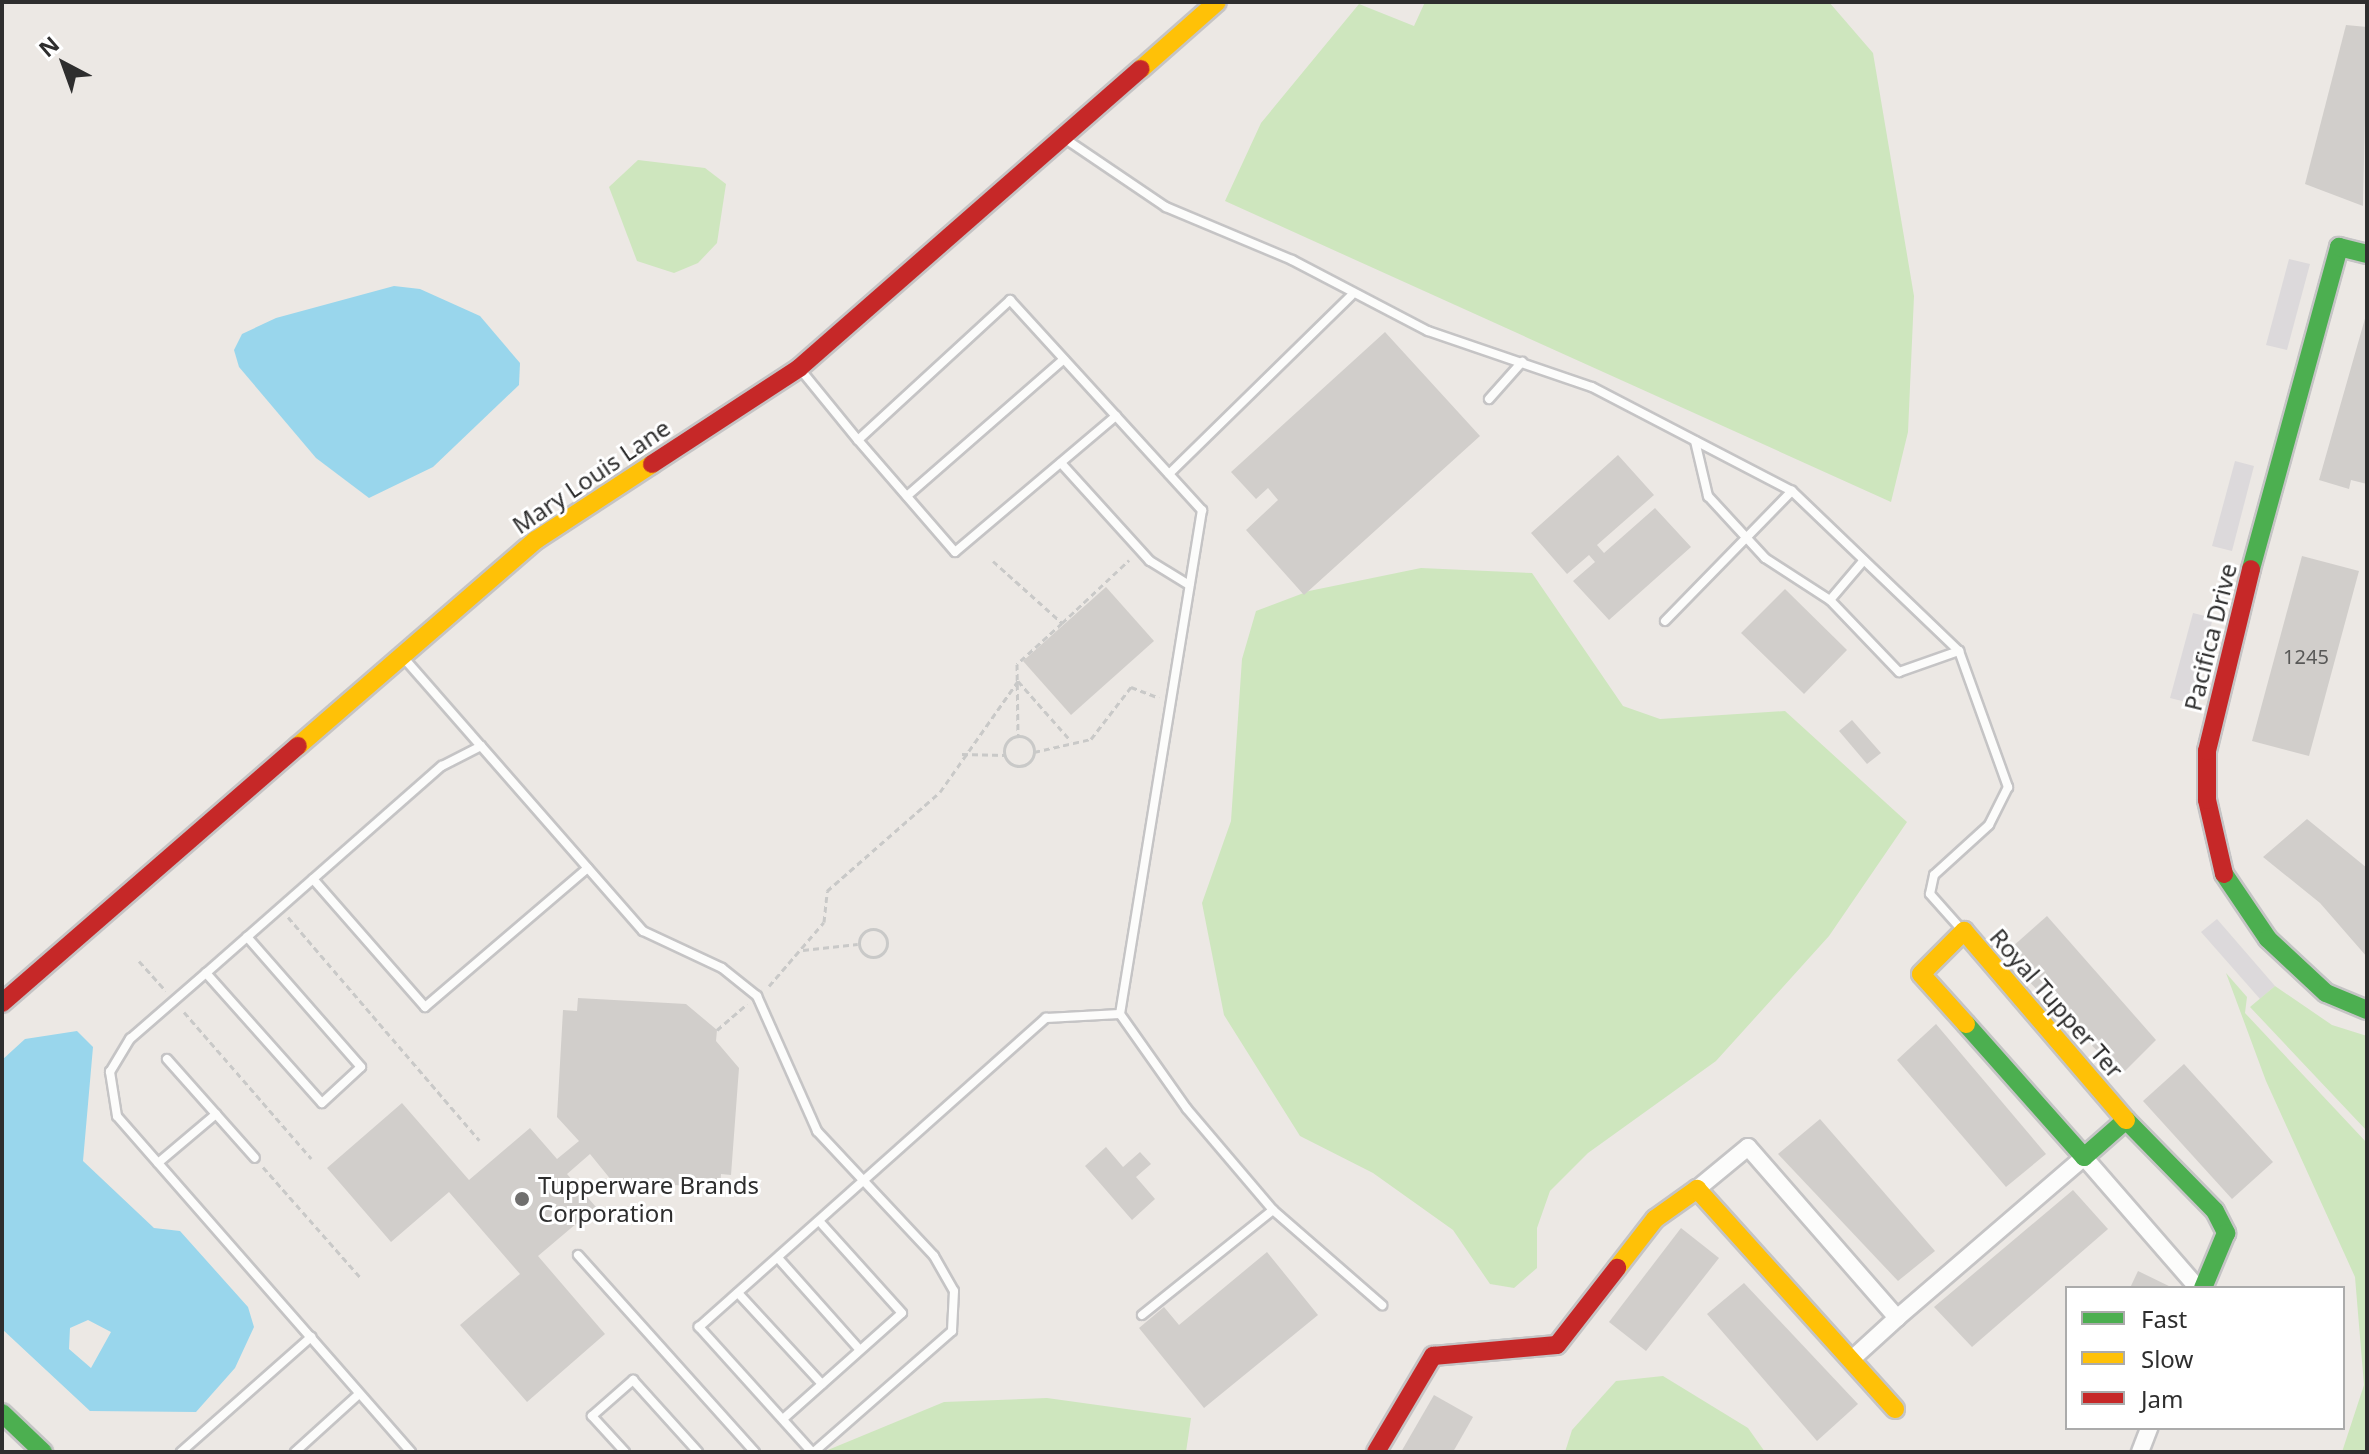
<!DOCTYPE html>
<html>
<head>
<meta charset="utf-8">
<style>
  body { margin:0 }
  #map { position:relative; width:2369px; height:1454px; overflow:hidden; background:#ece8e4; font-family:"Noto Sans",sans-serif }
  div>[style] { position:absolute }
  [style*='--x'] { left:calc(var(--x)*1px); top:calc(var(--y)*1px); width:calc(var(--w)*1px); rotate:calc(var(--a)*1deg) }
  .industrial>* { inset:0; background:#dcd9db }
  .green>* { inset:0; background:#cee6be }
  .water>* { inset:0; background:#99d6ec }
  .building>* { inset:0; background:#d1cecb }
  .path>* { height:3px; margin-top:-1.5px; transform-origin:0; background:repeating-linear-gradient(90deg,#c9c9c8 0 6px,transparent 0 10px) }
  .path>.ring { margin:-1.5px; padding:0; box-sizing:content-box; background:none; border:3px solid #c9c9c8; border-radius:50% }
  .roads { filter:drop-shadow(2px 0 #c5c4c5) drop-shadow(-2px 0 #c5c4c5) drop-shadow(0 2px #c5c4c5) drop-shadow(0 -2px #c5c4c5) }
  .lane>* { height:8px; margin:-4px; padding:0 4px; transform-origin:4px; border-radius:4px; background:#fcfcfb }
  .street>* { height:16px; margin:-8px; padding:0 8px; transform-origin:8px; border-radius:8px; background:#fcfcfb }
  .fast>* { height:18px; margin:-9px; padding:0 9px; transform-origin:9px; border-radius:9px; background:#4caf50 }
  .slow>* { height:18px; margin:-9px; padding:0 9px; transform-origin:9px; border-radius:9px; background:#ffc107 }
  .jam>* { height:18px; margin:-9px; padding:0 9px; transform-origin:9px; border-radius:9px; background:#c62828 }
  .dots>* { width:22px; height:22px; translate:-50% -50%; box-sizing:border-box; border:4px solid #fff; border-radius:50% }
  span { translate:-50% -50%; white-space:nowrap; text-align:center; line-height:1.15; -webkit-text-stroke:6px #fff; paint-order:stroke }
  .number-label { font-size:20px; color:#585857 }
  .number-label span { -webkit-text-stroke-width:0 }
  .street-label { font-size:24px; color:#2e2e2e }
  .poi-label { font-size:24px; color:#2e2e2e }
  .left { translate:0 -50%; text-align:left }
  .frame { position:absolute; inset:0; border:4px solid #2e2e2e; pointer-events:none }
  .legend { position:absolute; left:2065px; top:1286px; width:280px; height:144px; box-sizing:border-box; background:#fff; border:2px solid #ababab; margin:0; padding:10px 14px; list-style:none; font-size:24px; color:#2e2e2e }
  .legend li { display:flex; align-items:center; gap:16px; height:40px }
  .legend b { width:40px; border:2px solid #ababab }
  .north { position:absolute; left:24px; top:24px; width:80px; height:80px; -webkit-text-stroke:6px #fff; paint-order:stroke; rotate:319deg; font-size:22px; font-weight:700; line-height:32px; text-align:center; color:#2e2e2e }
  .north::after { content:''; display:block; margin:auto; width:28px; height:36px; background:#2e2e2e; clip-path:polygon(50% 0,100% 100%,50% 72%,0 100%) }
</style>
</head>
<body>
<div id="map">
  <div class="industrial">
    <div style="clip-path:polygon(2289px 259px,2310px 264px,2287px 350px,2266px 345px)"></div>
    <div style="clip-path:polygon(2235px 461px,2254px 466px,2232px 551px,2212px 546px)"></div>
    <div style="clip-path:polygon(2193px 613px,2213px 618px,2190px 703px,2170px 698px)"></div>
    <div style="clip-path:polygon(2217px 919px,2275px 986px,2260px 999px,2201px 932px)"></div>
  </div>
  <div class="green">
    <div style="clip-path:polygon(1425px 2px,1829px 2px,1873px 53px,1914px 296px,1908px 432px,1891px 502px,1225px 201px,1261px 123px,1359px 4px,1414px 26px)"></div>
    <div style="clip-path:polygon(638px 160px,705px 168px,726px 184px,717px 243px,698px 263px,674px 273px,637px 261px,609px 187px)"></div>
    <div style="clip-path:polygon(1421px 568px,1532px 573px,1623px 706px,1660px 719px,1785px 711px,1907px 822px,1829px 936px,1716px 1061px,1588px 1153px,1550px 1191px,1537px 1228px,1537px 1268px,1514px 1288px,1490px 1284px,1453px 1230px,1373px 1173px,1300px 1136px,1224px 1015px,1202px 903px,1231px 821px,1242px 659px,1256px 611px,1309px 591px)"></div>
    <div style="clip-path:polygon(2226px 973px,2247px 997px,2245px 1013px,2367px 1143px,2367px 1452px,2342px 1452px,2364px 1385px,2355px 1277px,2266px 1081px)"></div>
    <div style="clip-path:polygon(2275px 986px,2332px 1025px,2367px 1036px,2367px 1131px,2250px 1007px)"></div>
    <div style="clip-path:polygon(1663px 1376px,1748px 1428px,1765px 1452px,1565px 1452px,1572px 1430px,1616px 1381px)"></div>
    <div style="clip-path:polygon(1047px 1398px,1191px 1418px,1186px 1452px,823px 1452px,944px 1402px)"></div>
  </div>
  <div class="water">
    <div style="clip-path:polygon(394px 286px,420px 289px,480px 316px,520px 363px,519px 385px,433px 467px,369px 498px,316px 458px,239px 367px,234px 350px,242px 334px,276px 318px)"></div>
    <div style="clip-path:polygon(evenodd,77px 1031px,93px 1047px,83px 1161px,154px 1228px,180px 1231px,248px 1307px,254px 1327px,235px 1368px,196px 1412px,90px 1411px,2px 1329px,2px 1060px,25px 1039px,77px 1031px,88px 1320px,111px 1332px,91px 1368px,69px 1349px,70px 1328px,88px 1320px)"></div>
  </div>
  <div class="building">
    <div style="clip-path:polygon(2346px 25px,2367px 27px,2363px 206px,2305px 184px)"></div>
    <div style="clip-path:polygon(2366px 315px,2367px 484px,2351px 480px,2349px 489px,2319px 480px)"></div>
    <div style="clip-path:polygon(1385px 332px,1480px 436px,1304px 595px,1246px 530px,1278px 500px,1268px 488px,1256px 499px,1231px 472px)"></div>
    <div style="clip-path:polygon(1618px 455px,1654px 495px,1597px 545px,1604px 553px,1655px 508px,1691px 547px,1609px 620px,1573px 581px,1595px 562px,1589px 555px,1567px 574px,1531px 533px)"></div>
    <div style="clip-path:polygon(2302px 556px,2359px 571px,2309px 756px,2252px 741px)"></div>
    <div style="clip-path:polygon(1106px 587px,1154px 641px,1071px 715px,1023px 661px)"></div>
    <div style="clip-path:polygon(1785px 589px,1847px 650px,1804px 694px,1741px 633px)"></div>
    <div style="clip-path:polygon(1852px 720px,1881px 753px,1867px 764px,1839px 731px)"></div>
    <div style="clip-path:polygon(2307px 819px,2367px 868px,2367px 957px,2320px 903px,2263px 857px)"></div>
    <div style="clip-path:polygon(2047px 916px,2156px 1040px,2121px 1075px,2003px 955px)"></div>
    <div style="clip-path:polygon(578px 998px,686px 1004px,717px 1030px,716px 1041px,739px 1068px,731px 1175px,721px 1174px,720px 1188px,612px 1181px,590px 1154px,567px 1174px,596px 1207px,538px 1256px,605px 1334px,527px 1402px,460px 1325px,520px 1274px,449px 1192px,391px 1242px,327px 1168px,402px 1103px,469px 1180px,530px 1128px,557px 1159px,579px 1141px,557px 1117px,563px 1010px,577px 1011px)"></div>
    <div style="clip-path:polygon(1936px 1024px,2046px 1154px,2006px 1187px,1897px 1060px)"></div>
    <div style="clip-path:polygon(2184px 1064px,2273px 1162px,2232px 1199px,2143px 1101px)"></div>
    <div style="clip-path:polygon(1820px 1119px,1935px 1251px,1898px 1281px,1778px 1154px)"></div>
    <div style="clip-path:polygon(1106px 1147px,1123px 1167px,1140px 1152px,1151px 1164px,1136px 1177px,1155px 1199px,1132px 1220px,1085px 1166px)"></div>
    <div style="clip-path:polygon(2073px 1190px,2108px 1229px,1972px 1347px,1934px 1307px)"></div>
    <div style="clip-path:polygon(1681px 1228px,1719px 1258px,1646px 1351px,1609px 1322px)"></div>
    <div style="clip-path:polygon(1267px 1252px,1318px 1315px,1204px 1408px,1139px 1328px,1164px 1307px,1179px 1325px)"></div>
    <div style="clip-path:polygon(2138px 1271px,2173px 1288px,2130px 1288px)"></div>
    <div style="clip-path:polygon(1744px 1283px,1858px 1404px,1817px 1441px,1707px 1314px)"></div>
    <div style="clip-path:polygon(1434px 1395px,1473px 1417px,1453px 1452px,1401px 1452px)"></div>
  </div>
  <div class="path">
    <div style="--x:993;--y:561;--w:93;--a:41.9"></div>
    <div style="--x:1062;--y:623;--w:61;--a:137.7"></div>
    <div style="--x:1017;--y:664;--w:72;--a:89.2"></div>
    <div style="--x:1062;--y:623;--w:92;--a:-43.2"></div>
    <div style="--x:1018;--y:681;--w:80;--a:48.5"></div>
    <div class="ring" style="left:1004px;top:736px;width:27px;height:27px"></div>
    <div style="--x:1034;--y:752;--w:58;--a:-12.8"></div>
    <div style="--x:1091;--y:739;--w:66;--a:-52.4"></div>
    <div style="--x:1131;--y:687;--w:30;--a:21"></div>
    <div style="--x:962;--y:754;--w:43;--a:1.3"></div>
    <div style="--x:288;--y:917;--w:294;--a:49.4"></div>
    <div class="ring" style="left:859px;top:929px;width:25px;height:25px"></div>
    <div style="--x:803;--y:950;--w:55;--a:-6.2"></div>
    <div style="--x:139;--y:961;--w:40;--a:48"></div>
    <div style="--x:769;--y:986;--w:84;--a:-49.3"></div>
    <div style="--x:824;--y:922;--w:31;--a:-84"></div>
    <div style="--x:827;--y:891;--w:150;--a:-41.2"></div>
    <div style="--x:940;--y:792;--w:136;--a:-54.9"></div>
    <div style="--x:184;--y:1012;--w:194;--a:49"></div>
    <div style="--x:717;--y:1030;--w:40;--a:-41"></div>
    <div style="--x:263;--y:1167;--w:148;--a:48.6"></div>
  </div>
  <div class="roads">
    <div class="lane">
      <div style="--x:1064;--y:138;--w:123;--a:34.1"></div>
      <div style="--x:1166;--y:207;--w:137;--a:22.8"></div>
      <div style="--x:1292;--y:260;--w:153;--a:27.6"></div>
      <div style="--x:1428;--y:331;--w:173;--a:18.9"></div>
      <div style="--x:1592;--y:387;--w:225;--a:27.5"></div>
      <div style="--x:1792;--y:491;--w:231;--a:43.8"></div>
      <div style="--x:1959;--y:651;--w:145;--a:70.2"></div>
      <div style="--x:2008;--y:787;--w:42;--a:116.6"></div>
      <div style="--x:1989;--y:825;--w:74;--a:137.7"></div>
      <div style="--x:1934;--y:875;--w:19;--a:102"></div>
      <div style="--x:1930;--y:894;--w:50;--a:48.3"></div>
      <div style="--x:800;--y:369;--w:92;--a:50.8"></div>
      <div style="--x:858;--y:440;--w:207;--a:-42.6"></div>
      <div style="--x:1010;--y:300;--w:285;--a:47.6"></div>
      <div style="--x:1202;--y:510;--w:511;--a:99.24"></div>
      <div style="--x:1120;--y:1014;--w:116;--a:54.8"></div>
      <div style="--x:1187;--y:1109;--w:133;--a:49.6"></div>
      <div style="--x:1273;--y:1210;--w:145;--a:41.1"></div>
      <div style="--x:1489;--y:399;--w:50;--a:-48.3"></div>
      <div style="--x:858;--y:440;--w:148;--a:49.1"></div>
      <div style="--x:955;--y:552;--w:211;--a:-40.2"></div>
      <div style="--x:1695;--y:441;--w:57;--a:76.7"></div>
      <div style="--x:1708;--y:496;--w:84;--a:47.4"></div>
      <div style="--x:1765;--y:558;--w:77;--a:32.9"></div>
      <div style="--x:1830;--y:600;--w:52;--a:-49.6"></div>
      <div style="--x:1061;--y:463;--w:132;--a:47.8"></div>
      <div style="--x:1150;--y:561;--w:46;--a:31.6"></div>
      <div style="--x:1169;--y:474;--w:255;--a:-44.4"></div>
      <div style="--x:907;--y:496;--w:208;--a:-41.1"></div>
      <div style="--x:1830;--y:600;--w:100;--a:46.2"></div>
      <div style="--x:1899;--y:672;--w:64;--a:-19.3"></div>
      <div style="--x:1665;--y:621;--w:182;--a:-45.7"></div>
      <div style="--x:403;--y:657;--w:118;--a:48.8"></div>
      <div style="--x:313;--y:879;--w:170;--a:48.8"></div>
      <div style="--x:425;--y:1007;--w:214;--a:-40.5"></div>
      <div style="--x:206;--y:973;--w:174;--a:48.3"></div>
      <div style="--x:322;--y:1103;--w:53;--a:-42.7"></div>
      <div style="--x:361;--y:1067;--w:173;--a:-131.2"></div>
      <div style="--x:167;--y:1059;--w:132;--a:48.4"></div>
      <div style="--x:158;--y:1163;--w:76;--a:-40.2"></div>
      <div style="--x:578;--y:1255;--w:265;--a:48.1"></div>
      <div style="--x:778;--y:1258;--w:123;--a:48.3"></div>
      <div style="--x:738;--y:1293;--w:124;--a:47.3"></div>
      <div style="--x:1142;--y:1315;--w:168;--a:-38.7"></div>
      <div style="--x:783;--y:1419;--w:159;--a:-41.7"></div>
      <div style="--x:902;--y:1313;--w:122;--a:-132"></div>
      <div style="--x:181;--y:1452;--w:174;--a:-41.5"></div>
      <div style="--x:295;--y:1452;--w:86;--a:-42.2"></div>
      <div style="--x:411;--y:1452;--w:446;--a:-131.2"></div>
      <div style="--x:117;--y:1116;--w:45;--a:-99"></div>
      <div style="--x:110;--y:1072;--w:39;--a:-59"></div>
      <div style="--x:130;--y:1039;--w:101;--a:-41"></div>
      <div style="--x:206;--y:973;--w:314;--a:-41.3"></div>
      <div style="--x:442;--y:766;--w:44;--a:-27.1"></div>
      <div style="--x:481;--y:746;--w:246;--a:48.8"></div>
      <div style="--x:643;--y:931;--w:87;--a:25.1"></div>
      <div style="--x:722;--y:968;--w:45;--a:38.7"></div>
      <div style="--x:757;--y:996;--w:148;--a:66"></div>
      <div style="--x:817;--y:1131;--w:171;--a:46.9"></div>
      <div style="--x:934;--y:1256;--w:40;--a:60.3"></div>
      <div style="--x:954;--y:1291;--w:40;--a:92.9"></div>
      <div style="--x:952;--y:1331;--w:184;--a:138.8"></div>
      <div style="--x:625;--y:1452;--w:49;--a:-132.5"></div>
      <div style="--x:592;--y:1416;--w:55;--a:-41.3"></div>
      <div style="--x:633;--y:1380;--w:97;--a:47.9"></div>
      <div style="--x:812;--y:1452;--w:169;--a:-132.1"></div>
      <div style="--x:699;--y:1327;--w:465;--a:-41.7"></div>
      <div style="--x:1046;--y:1018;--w:74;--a:-3.1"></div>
    </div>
    <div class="street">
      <div style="--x:1697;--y:1189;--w:66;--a:-39.5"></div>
      <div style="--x:1748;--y:1147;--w:227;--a:48.9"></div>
      <div style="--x:1897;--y:1318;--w:61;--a:137.7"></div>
      <div style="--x:1897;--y:1318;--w:247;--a:-40.7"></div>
      <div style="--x:2084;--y:1157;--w:174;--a:49"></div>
      <div style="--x:2140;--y:1452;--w:26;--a:-69"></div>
    </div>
    <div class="fast">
      <div style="--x:2251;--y:569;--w:334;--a:-74.7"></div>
      <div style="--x:2339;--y:247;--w:29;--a:14"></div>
      <div style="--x:2224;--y:874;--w:78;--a:55.9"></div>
      <div style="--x:2268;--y:939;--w:79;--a:43"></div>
      <div style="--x:2326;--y:993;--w:44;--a:22.5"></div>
      <div style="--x:1966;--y:1024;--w:178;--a:48.4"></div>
      <div style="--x:2084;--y:1157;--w:56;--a:-41.4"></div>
      <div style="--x:2126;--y:1120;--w:127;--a:45.6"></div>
      <div style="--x:2215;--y:1211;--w:25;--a:63"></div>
      <div style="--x:2226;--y:1233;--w:60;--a:112.7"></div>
      <div style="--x:2;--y:1413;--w:57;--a:43.6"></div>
    </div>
    <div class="slow">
      <div style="--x:1141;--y:69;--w:101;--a:-41.4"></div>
      <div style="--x:298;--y:746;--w:315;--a:-40.9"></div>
      <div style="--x:536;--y:540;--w:139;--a:-33.2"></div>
      <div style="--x:1966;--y:1024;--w:67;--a:-132"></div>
      <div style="--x:1921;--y:974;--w:61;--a:-45"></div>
      <div style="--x:1964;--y:931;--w:249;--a:49.4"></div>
      <div style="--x:1617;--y:1268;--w:62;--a:-52.2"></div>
      <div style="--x:1655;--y:1219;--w:52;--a:-35.5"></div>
      <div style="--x:1697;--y:1189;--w:296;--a:48"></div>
    </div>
    <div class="jam">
      <div style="--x:652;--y:464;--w:176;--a:-33.1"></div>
      <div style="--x:799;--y:368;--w:454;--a:-41.2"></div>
      <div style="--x:2224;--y:874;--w:76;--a:-102.9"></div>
      <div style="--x:2207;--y:800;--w:49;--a:-90"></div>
      <div style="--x:2207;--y:751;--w:187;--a:-76.4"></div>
      <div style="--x:2;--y:1003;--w:392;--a:-41"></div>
      <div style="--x:1376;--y:1452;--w:112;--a:-59.3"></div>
      <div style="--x:1433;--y:1356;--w:124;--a:-5.1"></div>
      <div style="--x:1557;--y:1345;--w:98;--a:-52.1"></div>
    </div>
  </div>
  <div class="dots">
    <div style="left:522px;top:1199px;background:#706f6e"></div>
  </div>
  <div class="number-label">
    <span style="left:2306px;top:656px">1245</span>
  </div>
  <div class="street-label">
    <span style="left:591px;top:476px;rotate:-34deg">Mary Louis Lane</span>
    <span style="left:2210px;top:637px;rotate:-76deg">Pacifica Drive</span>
    <span style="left:2057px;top:1003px;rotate:49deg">Royal Tupper Ter</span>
  </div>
  <div class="poi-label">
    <span class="left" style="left:538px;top:1199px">Tupperware Brands<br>Corporation</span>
  </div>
  <div class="frame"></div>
  <ul class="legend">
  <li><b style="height:10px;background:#4caf50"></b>Fast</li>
  <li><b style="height:10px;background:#ffc107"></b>Slow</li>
  <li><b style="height:10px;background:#c62828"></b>Jam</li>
  </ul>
  <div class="north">N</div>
</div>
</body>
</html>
